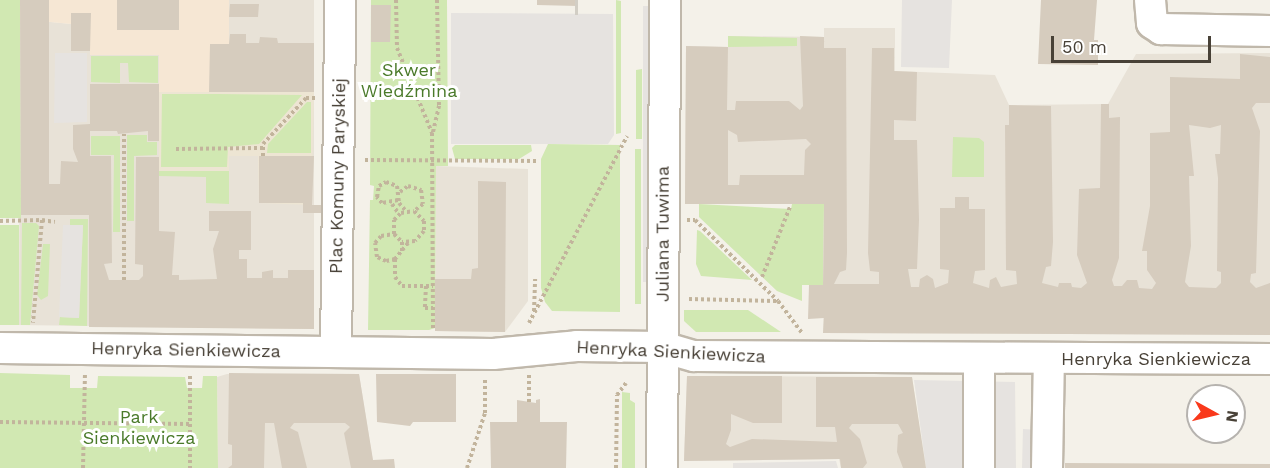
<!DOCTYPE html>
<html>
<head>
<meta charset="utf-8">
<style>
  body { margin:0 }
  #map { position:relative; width:1270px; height:468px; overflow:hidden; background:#f4f1e9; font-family:"Work Sans",sans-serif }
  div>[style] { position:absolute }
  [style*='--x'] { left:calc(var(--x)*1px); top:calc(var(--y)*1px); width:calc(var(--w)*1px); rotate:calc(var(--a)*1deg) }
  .residential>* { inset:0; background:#e8e2d7 }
  .commercial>* { inset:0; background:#f6e7d4 }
  .education>* { inset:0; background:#ede5d3 }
  .green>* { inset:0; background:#d1e8b2 }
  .parking>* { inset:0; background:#e6e3e0 }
  .building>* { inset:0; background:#d6ccbe }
  .minor-tunnel>* { height:30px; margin-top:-15px; transform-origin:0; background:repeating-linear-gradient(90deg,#d2cec5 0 30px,transparent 0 45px) }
  .path>* { height:4px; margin-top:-2px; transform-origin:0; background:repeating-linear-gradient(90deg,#c2b49c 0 3px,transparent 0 6px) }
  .roads { filter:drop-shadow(2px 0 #c0b8ab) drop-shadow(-2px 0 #c0b8ab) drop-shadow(0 2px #c0b8ab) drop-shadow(0 -2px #c0b8ab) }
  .minor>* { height:30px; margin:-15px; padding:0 15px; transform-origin:15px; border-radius:15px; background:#fff }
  span { translate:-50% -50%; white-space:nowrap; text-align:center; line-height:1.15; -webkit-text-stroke:6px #fff; paint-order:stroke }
  .park-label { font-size:18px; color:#4a7a2a }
  .street-label { font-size:18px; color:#484137 }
  .north { position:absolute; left:1186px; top:384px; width:60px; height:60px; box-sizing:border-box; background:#fff; border:2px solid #b6b3af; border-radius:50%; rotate:98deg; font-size:16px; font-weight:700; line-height:24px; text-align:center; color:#484137 }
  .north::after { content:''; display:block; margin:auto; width:21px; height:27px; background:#f9391b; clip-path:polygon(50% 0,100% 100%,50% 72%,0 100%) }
  .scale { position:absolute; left:1051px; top:36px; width:160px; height:27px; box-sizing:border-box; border:3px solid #484137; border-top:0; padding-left:8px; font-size:18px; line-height:21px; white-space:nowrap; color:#484137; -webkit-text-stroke:4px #fff; paint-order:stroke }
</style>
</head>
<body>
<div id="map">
  <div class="residential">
    <div style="clip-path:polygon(229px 0,314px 0,314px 329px,19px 325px,20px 19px,71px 24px,71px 51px,90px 51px,91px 55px,159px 55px)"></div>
    <div style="clip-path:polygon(824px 28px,895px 28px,895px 71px,995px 75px,1009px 105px,1108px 104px,1136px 54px,1270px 53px,1270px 335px,823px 333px,825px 204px,685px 204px,686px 46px,728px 47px,728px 36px,824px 37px)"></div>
    <div style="clip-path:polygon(436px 166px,528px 169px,528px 301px,505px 332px,435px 331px)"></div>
    <div style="clip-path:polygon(227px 374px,359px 374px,374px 468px,218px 468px,217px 377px)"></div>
    <div style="clip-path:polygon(687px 376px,912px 377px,925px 468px,841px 468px,839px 459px,684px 461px)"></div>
  </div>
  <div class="commercial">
    <div style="clip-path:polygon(20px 0,229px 0,229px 92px,159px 92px,159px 55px,90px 55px,90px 51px,71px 51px,71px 24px,20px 19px)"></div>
  </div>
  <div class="education">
    <div style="clip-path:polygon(159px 92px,314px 92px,311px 205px,259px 203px,258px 156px,229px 156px,229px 171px,159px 171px)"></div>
  </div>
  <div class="green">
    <div style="clip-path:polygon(0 0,20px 0,21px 218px,0 218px)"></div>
    <div style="clip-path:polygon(371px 0,447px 0,448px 166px,436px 166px,435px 328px,429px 330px,368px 330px,370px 200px,373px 200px,374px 186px,370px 185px)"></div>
    <div style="clip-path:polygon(616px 0,621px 1px,621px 133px,616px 134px)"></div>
    <div style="clip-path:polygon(728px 36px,797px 38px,797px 46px,728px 47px)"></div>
    <div style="clip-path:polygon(91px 56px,158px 56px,158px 83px,129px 82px,128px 63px,120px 63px,120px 83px,91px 82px)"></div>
    <div style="clip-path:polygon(642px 69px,642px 139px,636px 139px,636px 70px)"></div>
    <div style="clip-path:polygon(162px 94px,218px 94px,302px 95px,259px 144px,228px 147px,227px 167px,161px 167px)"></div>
    <div style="clip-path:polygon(307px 102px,311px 102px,311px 153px,267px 153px,268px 144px)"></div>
    <div style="clip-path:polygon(147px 135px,147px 142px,157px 142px,157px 155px,134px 156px,134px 221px,127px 221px,127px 135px)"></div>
    <div style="clip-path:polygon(91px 136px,120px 136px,120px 232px,113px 232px,114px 155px,91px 155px)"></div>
    <div style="clip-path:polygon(953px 137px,979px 138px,984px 142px,984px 177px,952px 177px)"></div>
    <div style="clip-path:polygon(548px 144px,620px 145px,620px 312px,552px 311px,545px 302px,541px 288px,541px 159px)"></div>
    <div style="clip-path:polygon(455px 145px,531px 145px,532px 151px,519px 159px,455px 159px,452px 148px)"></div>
    <div style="clip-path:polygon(635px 149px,641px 149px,641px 304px,635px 304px)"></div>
    <div style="clip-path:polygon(159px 171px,229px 171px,229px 204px,206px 203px,206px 177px,159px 176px)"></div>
    <div style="clip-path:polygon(699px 204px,791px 209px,792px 204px,824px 204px,823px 285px,802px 285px,802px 301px,777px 291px,699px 217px)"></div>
    <div style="clip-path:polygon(70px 219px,88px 219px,87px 326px,59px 325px,60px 317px,79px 318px,83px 225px,70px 225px)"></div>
    <div style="clip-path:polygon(22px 223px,36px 223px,39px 226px,30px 325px,21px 325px)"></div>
    <div style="clip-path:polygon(0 225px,19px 225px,19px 325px,0 325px)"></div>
    <div style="clip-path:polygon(697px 230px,700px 231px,752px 280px,701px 276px,696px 264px)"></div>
    <div style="clip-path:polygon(43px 244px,50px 244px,48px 296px,41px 300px,37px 295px)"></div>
    <div style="clip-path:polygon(684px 310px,748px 310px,781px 332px,696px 332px,684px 321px)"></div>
    <div style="clip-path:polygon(0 373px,70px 375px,70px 388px,97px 388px,98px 376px,185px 377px,187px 388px,202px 388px,203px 376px,217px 376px,218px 468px,0 468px)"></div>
    <div style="clip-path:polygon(622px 392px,630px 393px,630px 400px,635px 403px,635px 468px,622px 468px)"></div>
  </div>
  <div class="parking">
    <div style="clip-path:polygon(902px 0,952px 0,949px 68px,901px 67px)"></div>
    <div style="clip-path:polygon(643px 6px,651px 6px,651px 282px,643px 282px)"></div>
    <div style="clip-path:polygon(451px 13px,613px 14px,614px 135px,608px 144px,451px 144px)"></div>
    <div style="clip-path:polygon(55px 53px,87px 53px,87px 122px,54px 123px)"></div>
    <div style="clip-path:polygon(63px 225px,83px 225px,79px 318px,59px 317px)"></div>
    <div style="clip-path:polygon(914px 380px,1015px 382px,1016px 468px,926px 468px)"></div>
    <div style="clip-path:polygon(1023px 429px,1039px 430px,1039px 468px,1022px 468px)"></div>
    <div style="clip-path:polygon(836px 461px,838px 468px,733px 468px,733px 463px)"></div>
  </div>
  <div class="building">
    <div style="clip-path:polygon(20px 0,49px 0,49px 184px,60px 184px,61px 161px,78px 162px,73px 149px,73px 125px,90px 124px,90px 84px,159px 84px,159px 141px,148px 141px,148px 131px,118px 134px,117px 131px,90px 131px,90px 156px,111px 156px,112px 263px,104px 264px,109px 280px,139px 280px,143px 276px,143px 265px,135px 264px,136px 157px,159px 157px,159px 231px,175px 232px,172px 275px,179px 275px,179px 280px,217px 279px,213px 249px,219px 231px,209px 231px,209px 211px,251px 211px,251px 250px,239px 250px,239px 259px,247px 259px,247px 278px,262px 278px,262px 272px,273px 270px,273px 278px,288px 278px,288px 270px,314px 270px,314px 329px,89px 327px,89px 215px,21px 215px)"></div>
    <div style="clip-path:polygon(117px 0,179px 0,179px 30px,117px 30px)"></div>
    <div style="clip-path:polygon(537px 0,578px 0,578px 6px,537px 5px)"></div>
    <div style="clip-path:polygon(1041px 0,1097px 0,1094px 40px,1098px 40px,1098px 65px,1038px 64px)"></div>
    <div style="clip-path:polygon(230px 4px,259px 4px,258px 17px,229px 17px)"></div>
    <div style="clip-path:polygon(371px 5px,391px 5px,390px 42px,371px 42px)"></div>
    <div style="clip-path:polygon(71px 13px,91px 13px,90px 51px,71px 51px)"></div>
    <div style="clip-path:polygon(230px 34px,246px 34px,246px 43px,259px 43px,260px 37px,277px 38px,278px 43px,314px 43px,314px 92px,209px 92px,210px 44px,229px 44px)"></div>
    <div style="clip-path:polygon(evenodd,800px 36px,824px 37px,824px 48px,846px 48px,847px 253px,846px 270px,840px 272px,834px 284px,879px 284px,879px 272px,870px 271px,868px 253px,872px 48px,894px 48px,894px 71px,917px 72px,916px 121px,894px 120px,894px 140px,917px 140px,919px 220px,917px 269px,908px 269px,911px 287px,919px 287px,920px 279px,927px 275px,933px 279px,935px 288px,948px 283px,949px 270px,940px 269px,940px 208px,955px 208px,955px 197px,969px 197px,969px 209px,985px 209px,985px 270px,975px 271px,973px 283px,989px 288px,990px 280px,996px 277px,1001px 287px,1017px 284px,1016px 271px,1006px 270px,1005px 125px,1009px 125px,1009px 105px,1051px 106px,1053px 242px,1051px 266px,1046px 267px,1042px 283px,1058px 287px,1059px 283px,1071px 283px,1072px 287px,1081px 288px,1087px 283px,1077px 255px,1079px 189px,1100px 188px,1101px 104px,1109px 104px,1109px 118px,1120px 117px,1119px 258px,1112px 280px,1114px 286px,1122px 286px,1127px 280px,1137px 280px,1139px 288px,1152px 289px,1156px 283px,1147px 270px,1147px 251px,1142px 251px,1150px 206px,1150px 133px,1170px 132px,1170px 77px,1240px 79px,1240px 54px,1270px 57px,1270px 103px,1256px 103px,1252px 108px,1260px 131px,1256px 273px,1251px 274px,1250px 282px,1256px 288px,1270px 283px,1270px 335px,823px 333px,824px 318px,808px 319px,809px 285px,823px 285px,824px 204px,685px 204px,686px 46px,728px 47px,727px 110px,735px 110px,736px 101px,789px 101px,800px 110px,803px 106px,800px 36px,1189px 125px,1210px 128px,1221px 125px,1220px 154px,1215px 154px,1218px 178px,1217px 271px,1221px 272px,1221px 283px,1216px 288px,1189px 287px,1185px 282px,1191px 246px,1189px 176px,1194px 176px,1189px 125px,800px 36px,728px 130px,737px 135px,738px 142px,806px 139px,811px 144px,805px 150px,804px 175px,740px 175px,739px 185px,728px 185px,728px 130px)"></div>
    <div style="clip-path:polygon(259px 156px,314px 156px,312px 205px,321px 205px,321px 213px,303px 213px,303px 203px,259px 203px)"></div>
    <div style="clip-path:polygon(478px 181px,506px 182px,505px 332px,435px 331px,435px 279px,471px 279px,472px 269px,478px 268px)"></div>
    <div style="clip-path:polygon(229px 373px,359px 374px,373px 460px,394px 459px,395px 468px,351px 468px,344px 433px,350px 427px,345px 423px,294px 423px,290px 428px,298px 432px,307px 468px,282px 468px,274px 423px,265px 423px,264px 468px,228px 468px,232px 465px,232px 445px,228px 444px)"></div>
    <div style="clip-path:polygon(376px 374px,456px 374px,456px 422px,413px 422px,410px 426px,377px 422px)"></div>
    <div style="clip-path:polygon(687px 376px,782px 376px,782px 423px,753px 423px,731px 414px,731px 430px,726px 444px,730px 447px,752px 439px,837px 442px,835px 427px,816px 427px,816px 377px,912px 377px,926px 468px,903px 468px,897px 452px,898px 435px,903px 433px,898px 424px,852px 424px,849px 428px,860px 439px,867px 463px,863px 468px,841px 468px,840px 459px,684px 461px)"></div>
    <div style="clip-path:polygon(540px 399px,540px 422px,567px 422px,566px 468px,491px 468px,490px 422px,517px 422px,517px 400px,536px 403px,536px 400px)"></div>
    <div style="clip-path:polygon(1065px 463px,1270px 464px,1270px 468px,1065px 468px)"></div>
  </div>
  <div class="minor-tunnel">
    <div style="--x:575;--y:0;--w:3;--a:0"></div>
  </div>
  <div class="path">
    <div style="--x:396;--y:0;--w:48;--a:88.8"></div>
    <div style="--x:397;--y:48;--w:92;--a:67.6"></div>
    <div style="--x:432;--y:133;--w:196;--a:89.7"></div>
    <div style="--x:433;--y:132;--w:28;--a:-77"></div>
    <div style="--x:439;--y:105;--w:105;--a:-91.1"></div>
    <div style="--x:176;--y:149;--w:87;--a:-0.7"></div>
    <div style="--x:263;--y:156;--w:12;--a:-90"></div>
    <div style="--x:263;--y:144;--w:63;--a:-46.9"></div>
    <div style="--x:306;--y:98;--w:10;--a:0"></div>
    <div style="--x:365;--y:160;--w:171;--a:0.3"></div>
    <div style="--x:400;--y:192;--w:10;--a:-37"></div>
    <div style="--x:408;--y:186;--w:14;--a:17"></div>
    <div style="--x:421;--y:190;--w:14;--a:82"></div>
    <div style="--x:423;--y:204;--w:11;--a:142"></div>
    <div style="--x:398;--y:200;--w:16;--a:169"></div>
    <div style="--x:382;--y:203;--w:8;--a:-130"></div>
    <div style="--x:377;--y:197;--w:11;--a:-80"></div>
    <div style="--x:379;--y:186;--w:8;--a:-30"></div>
    <div style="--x:386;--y:182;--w:12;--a:20"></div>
    <div style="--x:397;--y:186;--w:17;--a:83"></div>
    <div style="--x:399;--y:203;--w:9;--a:49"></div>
    <div style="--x:392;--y:204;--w:12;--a:55"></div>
    <div style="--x:42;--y:220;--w:13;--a:9"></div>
    <div style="--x:687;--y:220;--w:8;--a:0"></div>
    <div style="--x:695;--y:220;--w:116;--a:44.3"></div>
    <div style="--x:778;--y:301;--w:40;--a:53"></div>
    <div style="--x:0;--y:221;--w:42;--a:-1.4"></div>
    <div style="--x:42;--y:220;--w:103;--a:95"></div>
    <div style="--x:394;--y:234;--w:11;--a:45"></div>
    <div style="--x:408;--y:243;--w:21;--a:129"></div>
    <div style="--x:395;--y:259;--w:18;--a:90"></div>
    <div style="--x:395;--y:277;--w:11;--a:52"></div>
    <div style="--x:402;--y:286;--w:31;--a:0"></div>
    <div style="--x:395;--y:259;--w:9;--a:167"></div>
    <div style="--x:386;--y:261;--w:10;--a:-156"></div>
    <div style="--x:377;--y:257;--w:14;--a:-98"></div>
    <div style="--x:375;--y:243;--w:9;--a:-49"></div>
    <div style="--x:381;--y:236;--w:13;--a:-9"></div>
    <div style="--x:394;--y:234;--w:14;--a:-90"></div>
    <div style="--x:394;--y:220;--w:10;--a:-45"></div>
    <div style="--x:401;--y:213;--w:13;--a:-9"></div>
    <div style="--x:414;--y:211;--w:14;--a:45"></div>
    <div style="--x:424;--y:221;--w:10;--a:90"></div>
    <div style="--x:424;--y:231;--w:13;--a:132"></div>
    <div style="--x:415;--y:241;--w:13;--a:176"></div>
    <div style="--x:402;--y:242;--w:9;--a:90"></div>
    <div style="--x:762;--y:277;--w:75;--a:-68.2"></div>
    <div style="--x:124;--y:280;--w:146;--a:-90"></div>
    <div style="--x:426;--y:286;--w:22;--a:93"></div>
    <div style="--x:425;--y:308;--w:8;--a:0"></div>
    <div style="--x:689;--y:299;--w:88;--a:1.3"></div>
    <div style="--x:534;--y:311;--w:32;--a:-88"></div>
    <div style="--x:529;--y:323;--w:211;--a:-62.3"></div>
    <div style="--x:529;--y:375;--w:28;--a:90"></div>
    <div style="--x:190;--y:376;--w:92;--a:90"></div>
    <div style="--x:0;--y:422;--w:190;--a:0.6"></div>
    <div style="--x:83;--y:468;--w:95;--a:-88.8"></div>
    <div style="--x:467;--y:468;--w:58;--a:-71.9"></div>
    <div style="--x:485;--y:413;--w:34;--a:-90"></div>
    <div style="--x:616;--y:468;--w:73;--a:-89.2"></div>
    <div style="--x:617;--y:395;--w:15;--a:-53"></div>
  </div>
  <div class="roads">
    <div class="minor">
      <div style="--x:1150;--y:0;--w:23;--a:85"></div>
      <div style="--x:1152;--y:23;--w:11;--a:34"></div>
      <div style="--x:1161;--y:29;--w:109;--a:1.1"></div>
      <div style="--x:0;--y:348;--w:493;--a:0.7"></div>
      <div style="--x:493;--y:354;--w:84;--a:-5.4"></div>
      <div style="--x:577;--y:346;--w:85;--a:0.7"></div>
      <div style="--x:662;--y:347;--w:33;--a:16"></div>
      <div style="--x:694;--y:356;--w:576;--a:0.3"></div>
      <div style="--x:336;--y:352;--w:352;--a:-89.3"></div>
      <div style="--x:979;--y:358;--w:110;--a:90"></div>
      <div style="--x:662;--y:468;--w:468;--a:-89.6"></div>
      <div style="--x:1047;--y:468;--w:110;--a:-89"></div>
    </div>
  </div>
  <div class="park-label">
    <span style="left:409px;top:81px">Skwer<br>Wiedźmina</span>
    <span style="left:139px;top:428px">Park<br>Sienkiewicza</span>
  </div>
  <div class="street-label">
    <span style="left:338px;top:176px;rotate:-89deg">Plac Komuny Paryskiej</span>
    <span style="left:663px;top:234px;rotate:-90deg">Juliana Tuwima</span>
    <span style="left:186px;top:350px;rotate:1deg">Henryka Sienkiewicza</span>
    <span style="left:671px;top:352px;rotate:3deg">Henryka Sienkiewicza</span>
    <span style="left:1156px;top:359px">Henryka Sienkiewicza</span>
  </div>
  <div class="north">N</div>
  <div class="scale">50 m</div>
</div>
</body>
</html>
